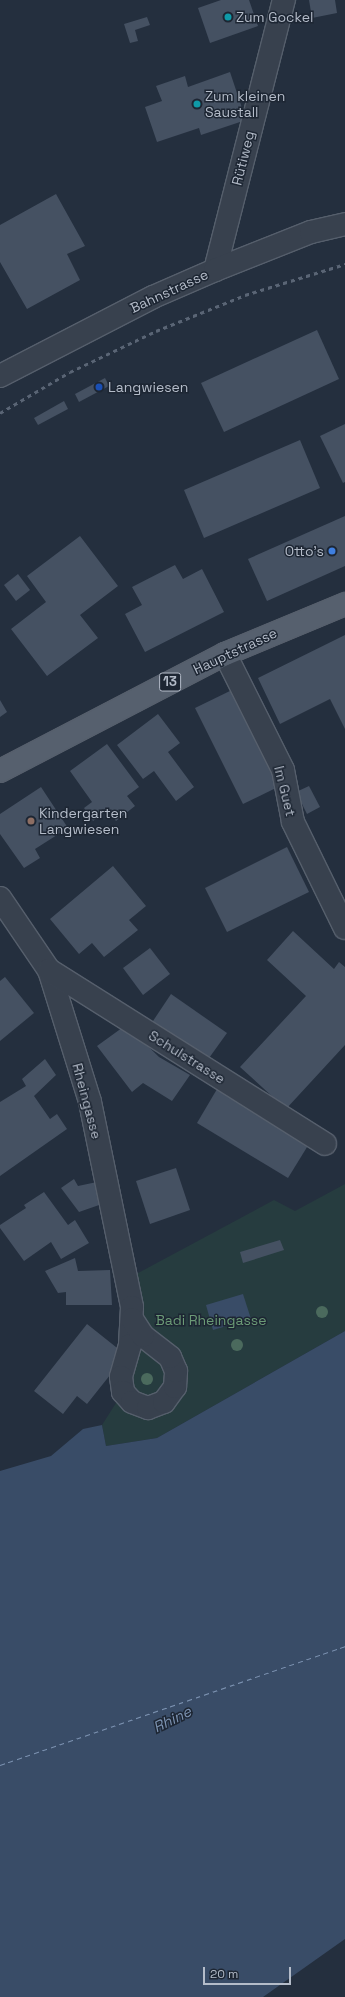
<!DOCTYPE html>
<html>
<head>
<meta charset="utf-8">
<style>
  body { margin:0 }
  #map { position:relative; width:345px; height:1997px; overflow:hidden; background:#242f3e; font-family:"Space Grotesk",sans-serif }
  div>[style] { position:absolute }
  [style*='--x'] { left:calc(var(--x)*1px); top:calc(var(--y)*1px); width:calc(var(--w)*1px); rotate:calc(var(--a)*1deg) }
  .green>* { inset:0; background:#263c3f }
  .water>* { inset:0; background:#394c67 }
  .ferry>* { height:1px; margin-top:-0.5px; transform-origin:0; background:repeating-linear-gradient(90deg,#7c92b1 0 5px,transparent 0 9px) }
  .building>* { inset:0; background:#455162 }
  .roads { filter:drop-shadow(1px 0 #565f6c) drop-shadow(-1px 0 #565f6c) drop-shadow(0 1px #565f6c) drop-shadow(0 -1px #565f6c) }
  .minor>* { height:22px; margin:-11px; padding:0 11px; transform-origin:11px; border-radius:11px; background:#38414e }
  .primary>* { height:22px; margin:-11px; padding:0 11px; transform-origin:11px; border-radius:11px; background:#56606e }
  .rail>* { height:3px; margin-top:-1.5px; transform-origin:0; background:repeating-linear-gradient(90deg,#5a6575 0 4px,transparent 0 8px) }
  .trees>* { width:12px; height:12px; margin:-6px; border-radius:50%; background:#4b6a5d }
  .dots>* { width:11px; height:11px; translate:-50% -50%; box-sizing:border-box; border:2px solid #1d2633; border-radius:50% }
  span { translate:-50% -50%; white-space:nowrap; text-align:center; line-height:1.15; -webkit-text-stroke:3px #1d2633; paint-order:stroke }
  .shield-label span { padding:1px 3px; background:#1d2633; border:1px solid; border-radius:3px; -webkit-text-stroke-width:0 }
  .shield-label { font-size:13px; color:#b4bcc9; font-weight:700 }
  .poi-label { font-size:14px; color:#b4bcc9 }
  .left { translate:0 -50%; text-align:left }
  .right { translate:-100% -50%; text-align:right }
  .street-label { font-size:14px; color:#b4bcc9 }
  .park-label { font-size:14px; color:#6b9a76 }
  .water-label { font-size:15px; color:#7c92b1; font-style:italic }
  .scale { position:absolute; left:203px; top:1967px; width:88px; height:18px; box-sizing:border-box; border:2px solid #b4bcc9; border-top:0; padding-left:5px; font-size:12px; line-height:14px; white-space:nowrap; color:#b4bcc9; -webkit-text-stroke:3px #1d2633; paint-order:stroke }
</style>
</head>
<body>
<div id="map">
  <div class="green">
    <div style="clip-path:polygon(345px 1184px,345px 1331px,157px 1438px,106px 1446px,102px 1425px,123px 1392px,127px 1279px,274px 1200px,295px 1211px)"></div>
  </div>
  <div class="water">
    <div style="clip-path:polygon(243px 1294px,251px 1319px,213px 1330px,206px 1305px)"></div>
    <div style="clip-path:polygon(345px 1331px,345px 1939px,263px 1997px,0 1997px,0 1471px,51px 1456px,83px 1429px,102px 1425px,106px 1446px,157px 1438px)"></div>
  </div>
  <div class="ferry">
    <div style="--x:0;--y:1765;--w:365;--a:-19"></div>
  </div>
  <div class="building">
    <div style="clip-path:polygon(221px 0,249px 0,258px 26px,210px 43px,198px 8px)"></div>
    <div style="clip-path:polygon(309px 0,335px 0,337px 13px,312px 18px)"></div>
    <div style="clip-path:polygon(147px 17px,150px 25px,135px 30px,138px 41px,130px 43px,124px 24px)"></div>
    <div style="clip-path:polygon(230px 72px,246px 120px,201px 135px,199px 128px,157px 142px,145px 107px,162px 101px,156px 86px,185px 76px,188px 87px)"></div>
    <div style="clip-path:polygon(56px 194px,85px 246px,67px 254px,80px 280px,27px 309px,0 262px,0 225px)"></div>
    <div style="clip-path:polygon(317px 330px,339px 379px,224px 432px,201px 383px)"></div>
    <div style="clip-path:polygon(105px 378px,109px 386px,79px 402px,75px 394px)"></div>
    <div style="clip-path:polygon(64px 401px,68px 409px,38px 425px,34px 418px)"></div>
    <div style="clip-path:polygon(345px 424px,345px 482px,343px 483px,320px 436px)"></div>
    <div style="clip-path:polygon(300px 440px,320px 488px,204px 538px,184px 490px)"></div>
    <div style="clip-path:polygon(345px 516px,345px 566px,267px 601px,248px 559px)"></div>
    <div style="clip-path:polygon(80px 536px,118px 586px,80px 615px,98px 638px,47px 676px,11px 629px,46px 602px,27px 576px)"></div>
    <div style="clip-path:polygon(175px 565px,183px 579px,202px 569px,224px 612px,145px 652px,125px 614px,142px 605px,132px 587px)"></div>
    <div style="clip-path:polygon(18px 574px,30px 590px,16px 601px,4px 585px)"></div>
    <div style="clip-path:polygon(345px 635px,345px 729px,330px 699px,280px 724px,258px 678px)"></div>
    <div style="clip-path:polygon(234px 689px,282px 785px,243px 804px,195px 708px)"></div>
    <div style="clip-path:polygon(0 700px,7px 712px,0 717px)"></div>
    <div style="clip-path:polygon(158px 714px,180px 743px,168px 752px,194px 787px,176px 801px,154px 771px,143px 779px,117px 745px)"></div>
    <div style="clip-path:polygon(107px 744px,139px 787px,127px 796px,135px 806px,116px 821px,108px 810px,93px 821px,84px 808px,92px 802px,70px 771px)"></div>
    <div style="clip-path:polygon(309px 786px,320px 807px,307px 814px,296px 792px)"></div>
    <div style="clip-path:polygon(41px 787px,68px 828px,35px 849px,40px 858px,24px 868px,0 834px,0 814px)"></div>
    <div style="clip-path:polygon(287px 847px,309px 892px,227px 932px,205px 888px)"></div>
    <div style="clip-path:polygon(113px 866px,146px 906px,129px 920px,138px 930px,104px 957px,92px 943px,79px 954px,50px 919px)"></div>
    <div style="clip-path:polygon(293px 931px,334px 969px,339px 962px,345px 967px,345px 1045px,286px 1109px,240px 1067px,306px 996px,267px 960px)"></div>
    <div style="clip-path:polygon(150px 948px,170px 974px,143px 995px,123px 968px)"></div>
    <div style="clip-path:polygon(5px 977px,34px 1013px,0 1041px,0 981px)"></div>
    <div style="clip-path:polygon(171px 994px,227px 1033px,204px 1065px,149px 1027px)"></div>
    <div style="clip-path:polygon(126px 1025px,159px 1057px,190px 1075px,172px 1101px,143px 1083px,132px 1092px,97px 1046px)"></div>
    <div style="clip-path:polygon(45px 1059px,56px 1075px,34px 1096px,50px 1119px,57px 1114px,67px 1129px,0 1176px,0 1102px,26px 1086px,22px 1079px)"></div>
    <div style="clip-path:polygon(220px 1084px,312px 1139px,288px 1178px,197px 1123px)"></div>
    <div style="clip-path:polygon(176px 1168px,190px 1210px,150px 1224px,136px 1181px)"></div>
    <div style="clip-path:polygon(74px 1179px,78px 1186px,97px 1182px,102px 1204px,79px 1212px,61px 1188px)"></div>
    <div style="clip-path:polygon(44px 1192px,68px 1225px,75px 1220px,89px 1243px,61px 1259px,51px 1242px,24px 1261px,0 1228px,0 1225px,26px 1208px,24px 1205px)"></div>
    <div style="clip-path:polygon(280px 1240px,284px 1250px,243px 1263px,240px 1252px)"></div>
    <div style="clip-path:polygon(75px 1258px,78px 1271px,110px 1270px,112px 1305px,66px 1305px,66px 1292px,58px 1293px,45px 1271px)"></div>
    <div style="clip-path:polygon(87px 1324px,126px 1355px,87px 1404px,77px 1396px,63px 1414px,34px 1391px)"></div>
  </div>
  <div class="roads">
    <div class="minor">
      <div style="--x:215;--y:270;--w:279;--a:-75.7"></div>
      <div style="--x:0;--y:376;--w:172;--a:-27.3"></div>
      <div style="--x:153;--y:297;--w:68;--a:-23.5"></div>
      <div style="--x:215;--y:270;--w:103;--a:-21.6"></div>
      <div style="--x:311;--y:232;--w:35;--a:-13"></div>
      <div style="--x:225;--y:654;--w:130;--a:63.4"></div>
      <div style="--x:283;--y:770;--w:53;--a:79.1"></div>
      <div style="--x:293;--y:822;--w:118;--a:63.9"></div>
      <div style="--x:0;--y:898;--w:87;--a:55.8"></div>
      <div style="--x:49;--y:970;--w:138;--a:72.7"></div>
      <div style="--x:90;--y:1102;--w:209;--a:78.4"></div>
      <div style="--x:132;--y:1307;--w:38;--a:93"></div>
      <div style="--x:130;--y:1345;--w:33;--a:106"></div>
      <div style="--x:121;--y:1377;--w:15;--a:82"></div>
      <div style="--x:123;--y:1392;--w:13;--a:48"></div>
      <div style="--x:132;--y:1402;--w:17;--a:21"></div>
      <div style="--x:148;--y:1408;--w:17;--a:-21"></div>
      <div style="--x:164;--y:1402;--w:19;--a:-54"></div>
      <div style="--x:175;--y:1387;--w:16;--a:-86"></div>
      <div style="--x:176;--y:1371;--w:15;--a:-113"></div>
      <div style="--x:170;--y:1357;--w:34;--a:-142"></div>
      <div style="--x:143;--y:1336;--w:20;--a:-123"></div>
      <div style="--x:49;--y:970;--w:326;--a:32.2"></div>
    </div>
    <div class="primary">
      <div style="--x:0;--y:771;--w:254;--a:-27.5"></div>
      <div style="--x:225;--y:654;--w:130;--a:-22.6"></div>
    </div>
  </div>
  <div class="rail">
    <div style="--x:0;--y:413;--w:81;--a:-30.4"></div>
    <div style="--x:70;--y:372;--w:95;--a:-25.5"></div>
    <div style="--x:156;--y:331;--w:96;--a:-22"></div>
    <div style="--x:245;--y:295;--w:105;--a:-17.2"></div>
  </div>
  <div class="trees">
    <div style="left:322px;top:1312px"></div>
    <div style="left:237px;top:1345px"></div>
    <div style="left:147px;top:1379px"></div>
  </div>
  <div class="dots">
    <div style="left:228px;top:17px;background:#0f9aa8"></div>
    <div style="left:197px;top:104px;background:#0f9aa8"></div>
    <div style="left:99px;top:387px;background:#1a4fb4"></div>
    <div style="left:332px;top:551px;background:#3f7fe0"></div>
    <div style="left:31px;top:821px;background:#8d6e63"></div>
  </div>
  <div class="shield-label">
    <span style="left:170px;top:682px">13</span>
  </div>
  <div class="poi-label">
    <span class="left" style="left:236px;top:17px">Zum Gockel</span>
    <span class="left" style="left:205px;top:104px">Zum kleinen<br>Saustall</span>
    <span class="left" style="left:108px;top:387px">Langwiesen</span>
    <span class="right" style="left:324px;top:551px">Otto's</span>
    <span class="left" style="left:39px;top:821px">Kindergarten<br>Langwiesen</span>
  </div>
  <div class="street-label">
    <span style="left:243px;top:158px;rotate:-76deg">Rütiweg</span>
    <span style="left:169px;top:291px;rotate:-25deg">Bahnstrasse</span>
    <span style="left:235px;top:651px;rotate:-25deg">Hauptstrasse</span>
    <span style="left:285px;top:791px;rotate:76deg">Im Guet</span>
    <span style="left:187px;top:1057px;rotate:32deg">Schulstrasse</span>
    <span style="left:87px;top:1101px;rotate:75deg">Rheingasse</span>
  </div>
  <div class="park-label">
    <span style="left:211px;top:1320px">Badi Rheingasse</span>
  </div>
  <div class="water-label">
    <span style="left:172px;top:1719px;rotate:-26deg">Rhine</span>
  </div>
  <div class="scale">20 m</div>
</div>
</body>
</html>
